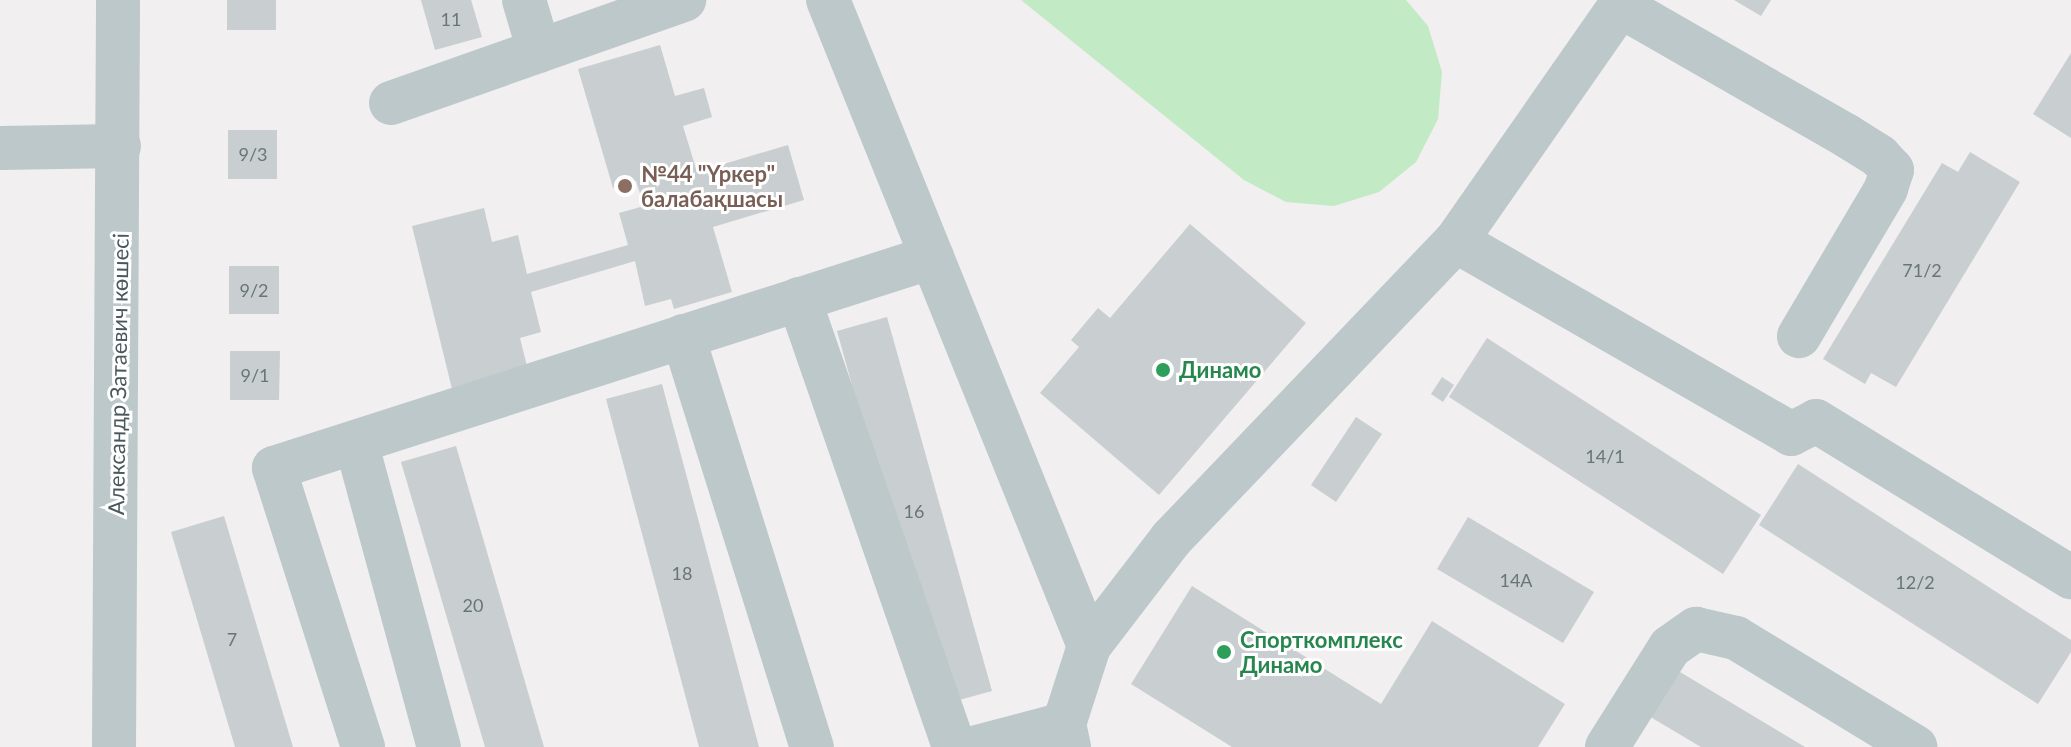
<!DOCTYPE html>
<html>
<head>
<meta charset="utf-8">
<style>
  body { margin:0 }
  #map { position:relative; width:2071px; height:747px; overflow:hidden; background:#f1eff0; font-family:Lato,sans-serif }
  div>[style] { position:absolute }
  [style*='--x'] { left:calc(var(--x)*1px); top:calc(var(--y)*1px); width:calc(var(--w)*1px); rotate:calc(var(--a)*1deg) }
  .green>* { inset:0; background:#c2eac4 }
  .building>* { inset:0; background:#c9ced0 }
  .minor>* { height:44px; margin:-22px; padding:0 22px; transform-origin:22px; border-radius:22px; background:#bcc8ca }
  .dots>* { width:22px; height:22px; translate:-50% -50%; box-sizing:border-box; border:4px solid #fff; border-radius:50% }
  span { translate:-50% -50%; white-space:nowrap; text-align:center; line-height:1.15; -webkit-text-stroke:6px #fff; paint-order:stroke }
  .number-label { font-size:18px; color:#697678 }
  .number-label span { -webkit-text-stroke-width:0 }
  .education-label { font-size:22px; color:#785e54; font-weight:700 }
  .left { translate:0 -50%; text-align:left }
  .leisure-label { font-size:22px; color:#27864d; font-weight:700 }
  .street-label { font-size:22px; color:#49585a }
</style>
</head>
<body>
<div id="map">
  <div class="green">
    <div style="clip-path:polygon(1021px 0,1406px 0,1428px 26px,1442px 72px,1438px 119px,1416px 162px,1379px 192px,1334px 206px,1286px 202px,1244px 180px)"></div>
  </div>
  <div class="building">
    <div style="clip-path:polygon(227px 0,276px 0,276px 30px,227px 30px)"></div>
    <div style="clip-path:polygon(421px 0,471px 0,482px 37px,435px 50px)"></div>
    <div style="clip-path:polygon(1734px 0,1771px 0,1761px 16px)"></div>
    <div style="clip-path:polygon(660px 45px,675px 96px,704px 88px,712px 117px,683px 126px,697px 172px,788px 145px,804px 200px,713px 227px,732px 292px,674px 309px,671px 299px,645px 306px,635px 261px,531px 292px,541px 332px,520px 338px,529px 374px,453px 393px,412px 226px,484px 208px,492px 242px,518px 235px,527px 274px,628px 245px,619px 213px,644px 206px,636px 181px,613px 188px,578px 69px)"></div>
    <div style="clip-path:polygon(2071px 53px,2071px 138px,2033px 114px)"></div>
    <div style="clip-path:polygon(228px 130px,277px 130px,277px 179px,228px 179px)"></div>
    <div style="clip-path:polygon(1970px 152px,2020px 182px,1896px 387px,1871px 373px,1865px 384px,1823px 359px,1942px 163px,1958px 172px)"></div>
    <div style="clip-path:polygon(1190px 224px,1306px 323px,1159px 495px,1040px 393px,1079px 347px,1071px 340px,1098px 308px,1110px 318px)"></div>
    <div style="clip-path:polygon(229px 266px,279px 266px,279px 314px,229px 314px)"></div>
    <div style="clip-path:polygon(887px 317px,992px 691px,941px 705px,837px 331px)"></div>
    <div style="clip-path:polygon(1487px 338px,1761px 515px,1723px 574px,1449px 397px)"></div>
    <div style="clip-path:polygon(230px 351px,280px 351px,279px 400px,230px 400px)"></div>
    <div style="clip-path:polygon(1442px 377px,1454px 385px,1443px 402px,1431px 394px)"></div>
    <div style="clip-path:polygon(662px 384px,759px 747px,699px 747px,606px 399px)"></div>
    <div style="clip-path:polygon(1356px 417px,1382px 434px,1336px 502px,1311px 485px)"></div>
    <div style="clip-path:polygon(456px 446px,544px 747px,485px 747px,401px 462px)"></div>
    <div style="clip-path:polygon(1798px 464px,2071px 640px,2071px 652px,2038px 704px,1759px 525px)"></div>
    <div style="clip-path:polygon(224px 516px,293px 747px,235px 747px,171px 532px)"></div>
    <div style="clip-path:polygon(1468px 517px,1594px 592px,1563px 643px,1437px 569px)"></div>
    <div style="clip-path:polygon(1192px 586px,1381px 704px,1432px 621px,1565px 704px,1538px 747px,1232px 747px,1131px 684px)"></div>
    <div style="clip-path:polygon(1670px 666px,1805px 747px,1701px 747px,1642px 712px)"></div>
  </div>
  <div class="minor">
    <div style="--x:524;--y:0;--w:53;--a:73.6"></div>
    <div style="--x:828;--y:0;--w:697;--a:68"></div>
    <div style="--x:1620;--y:6;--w:262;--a:29.8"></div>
    <div style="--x:1847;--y:136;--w:38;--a:32"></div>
    <div style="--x:1879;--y:156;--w:19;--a:47"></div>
    <div style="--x:1892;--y:170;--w:20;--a:108"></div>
    <div style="--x:1886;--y:189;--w:171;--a:120.6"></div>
    <div style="--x:391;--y:103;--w:311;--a:-19.4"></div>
    <div style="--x:0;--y:148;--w:119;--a:-1"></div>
    <div style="--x:1456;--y:241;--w:387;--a:29.9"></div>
    <div style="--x:1791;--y:434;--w:28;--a:-27"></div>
    <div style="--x:1816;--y:421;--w:299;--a:31.5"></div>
    <div style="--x:799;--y:299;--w:474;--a:70.9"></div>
    <div style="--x:683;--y:336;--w:431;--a:72.6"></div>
    <div style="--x:356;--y:442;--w:316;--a:74.8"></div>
    <div style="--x:114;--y:747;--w:747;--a:-89.69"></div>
    <div style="--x:363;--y:747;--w:293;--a:-107.7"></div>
    <div style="--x:274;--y:468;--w:691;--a:-17.78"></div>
    <div style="--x:977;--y:747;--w:90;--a:-14.8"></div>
    <div style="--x:1069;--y:747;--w:24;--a:-102"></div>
    <div style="--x:1064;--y:724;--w:82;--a:-72.2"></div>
    <div style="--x:1089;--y:646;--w:135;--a:-52.5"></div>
    <div style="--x:1171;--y:539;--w:412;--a:-46.3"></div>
    <div style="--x:1456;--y:241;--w:294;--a:-55.1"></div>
    <div style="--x:1607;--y:747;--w:118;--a:-57.8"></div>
    <div style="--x:1670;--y:647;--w:32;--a:-35"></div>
    <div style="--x:1696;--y:629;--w:41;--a:12.7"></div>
    <div style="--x:1736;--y:638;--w:210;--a:31.3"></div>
  </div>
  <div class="dots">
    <div style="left:625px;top:186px;background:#8d6e63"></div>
    <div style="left:1163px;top:370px;background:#2e9e5b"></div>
    <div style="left:1224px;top:652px;background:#2e9e5b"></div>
  </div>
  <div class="number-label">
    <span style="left:451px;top:19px">11</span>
    <span style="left:253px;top:154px">9/3</span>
    <span style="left:1922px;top:270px">71/2</span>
    <span style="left:254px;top:290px">9/2</span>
    <span style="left:255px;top:375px">9/1</span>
    <span style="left:1605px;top:456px">14/1</span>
    <span style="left:914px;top:511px">16</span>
    <span style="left:682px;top:573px">18</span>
    <span style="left:1516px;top:580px">14А</span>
    <span style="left:1915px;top:582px">12/2</span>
    <span style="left:473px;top:605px">20</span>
    <span style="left:232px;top:639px">7</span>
  </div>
  <div class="education-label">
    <span class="left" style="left:641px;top:186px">№44 "Үркер"<br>балабақшасы</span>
  </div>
  <div class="leisure-label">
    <span class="left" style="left:1179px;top:370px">Динамо</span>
    <span class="left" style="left:1240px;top:652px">Спорткомплекс<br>Динамо</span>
  </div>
  <div class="street-label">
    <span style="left:118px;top:374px;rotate:-89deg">Александр Затаевич көшесі</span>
  </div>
</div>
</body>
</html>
